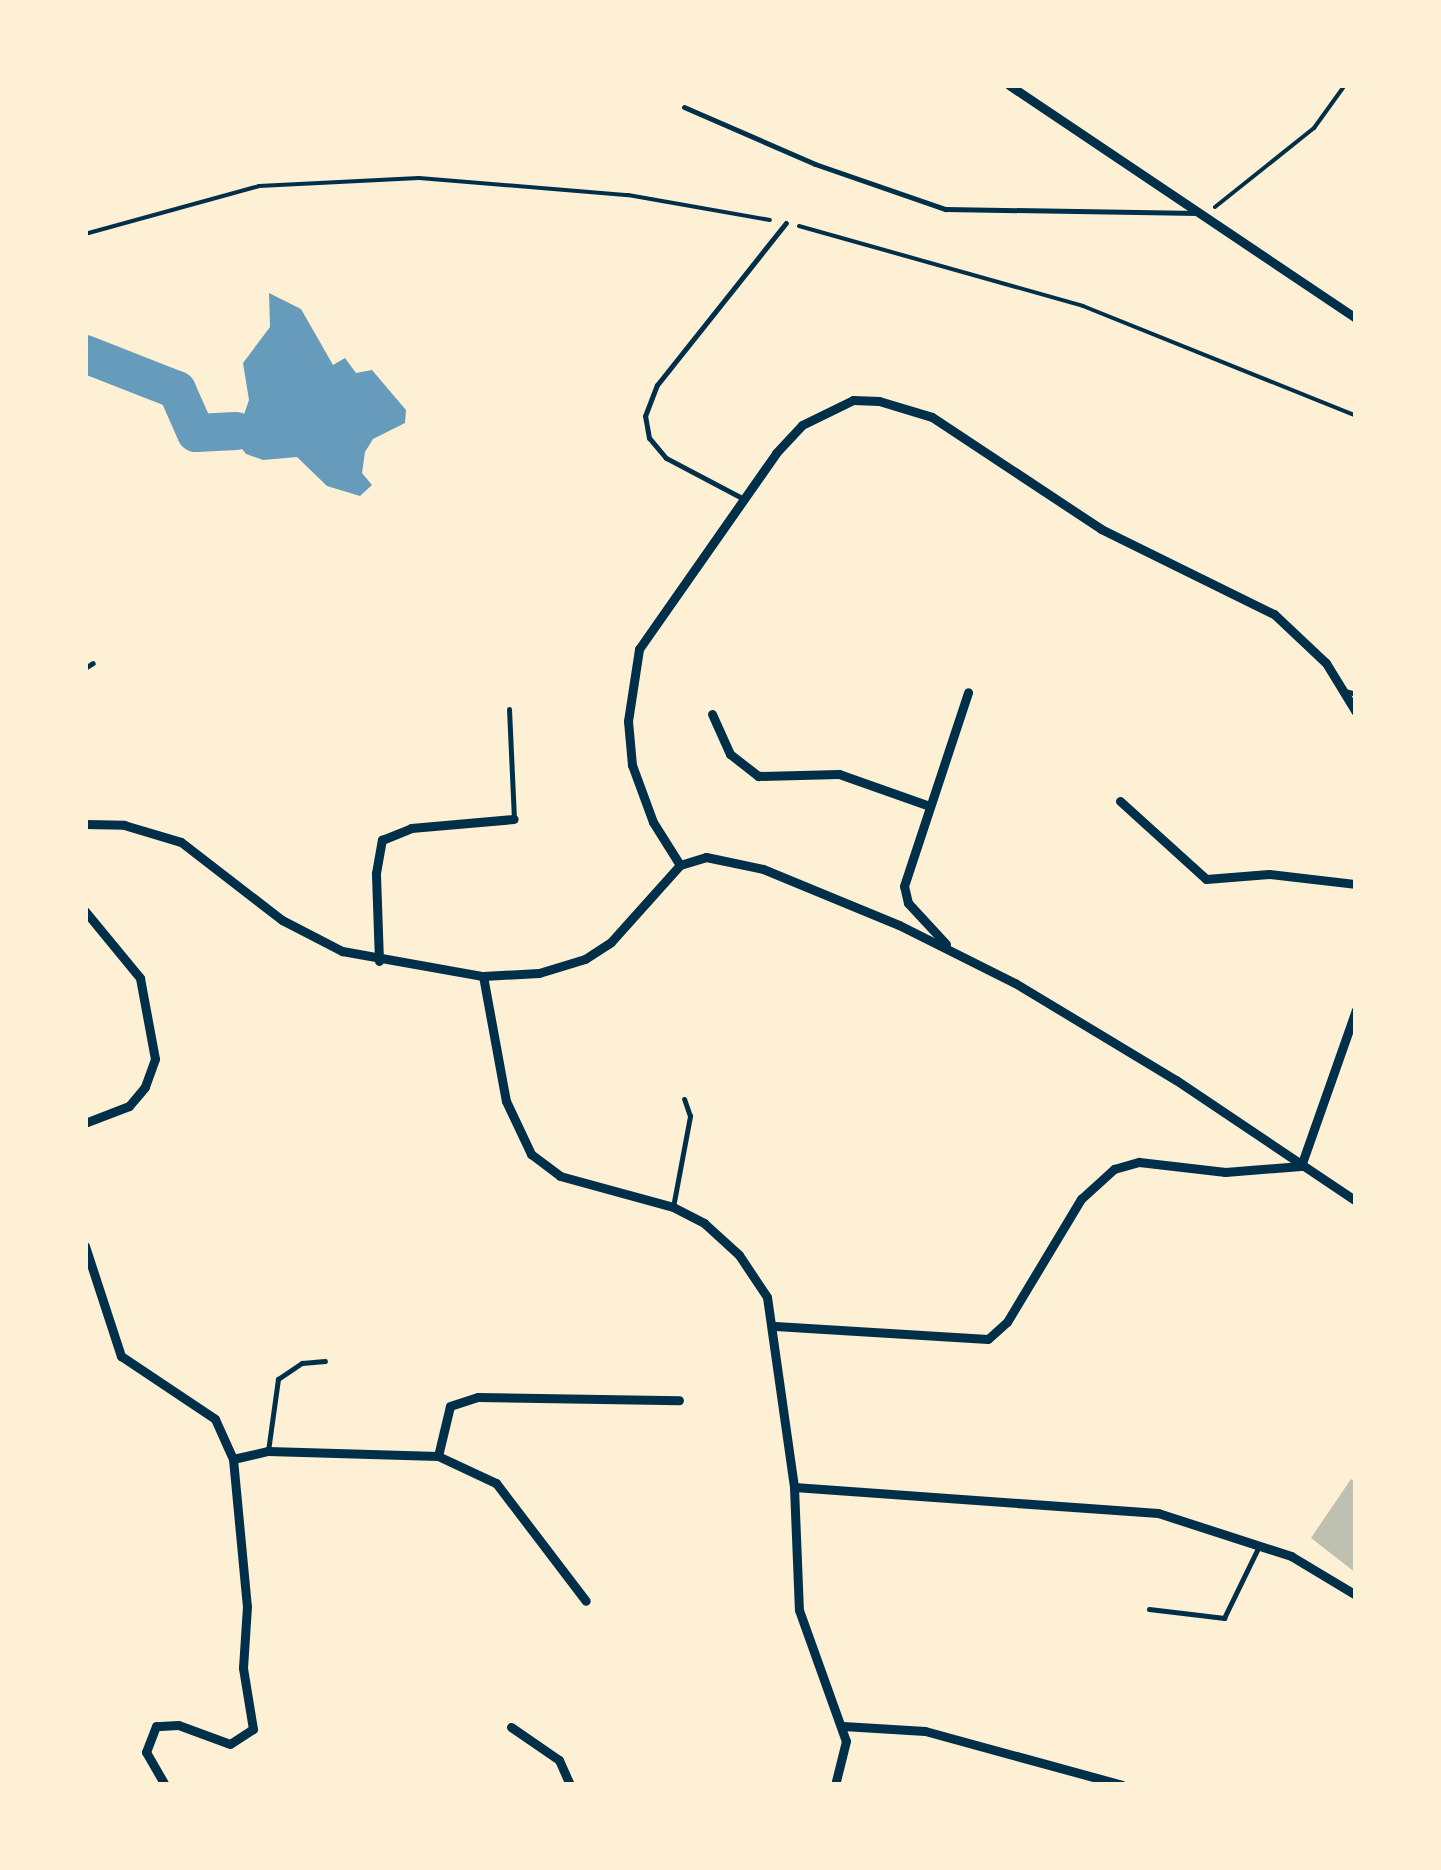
<!DOCTYPE html>
<html>
<head>
<meta charset="utf-8">
<style>
  body { margin:0 }
  #map { position:relative; width:1441px; height:1870px; overflow:hidden; background:#fdf0d5; font-family:Helvetica,sans-serif }
  div>[style] { position:absolute }
  [style*='--x'] { left:calc(var(--x)*1px); top:calc(var(--y)*1px); width:calc(var(--w)*1px); rotate:calc(var(--a)*1deg) }
  .water>* { inset:0; background:#669bbc }
  .river>* { height:38px; margin:-19px; padding:0 19px; transform-origin:19px; border-radius:19px; background:#669bbc }
  .building>* { inset:0; background:#bec0b2 }
  .path>* { height:4px; margin:-2px; padding:0 2px; transform-origin:2px; border-radius:2px; background:#003049 }
  .service>* { height:5px; margin:-2.5px; padding:0 2.5px; transform-origin:2.5px; border-radius:2.5px; background:#003049 }
  .minor>* { height:9px; margin:-4.5px; padding:0 4.5px; transform-origin:4.5px; border-radius:4.5px; background:#003049 }
  span { translate:-50% -50%; white-space:nowrap; text-align:center; line-height:1.15; -webkit-text-stroke:9px #fdf0d5; paint-order:stroke }
  .frame { position:absolute; inset:0; border:88px solid #fdf0d5; pointer-events:none }
</style>
</head>
<body>
<div id="map">
  <div class="water">
    <div style="clip-path:polygon(269px 293px,301px 309px,333px 365px,345px 358px,356px 373px,372px 370px,406px 410px,405px 423px,373px 439px,365px 452px,362px 473px,372px 485px,360px 496px,327px 486px,297px 457px,263px 460px,246px 454px,235px 440px,249px 400px,243px 363px,270px 327px)"></div>
  </div>
  <div class="river">
    <div style="--x:85;--y:354;--w:99;--a:21.4"></div>
    <div style="--x:177;--y:390;--w:47;--a:66.2"></div>
    <div style="--x:196;--y:433;--w:40;--a:-2.9"></div>
  </div>
  <div class="building">
    <div style="clip-path:polygon(1351px 1479px,1356px 1482px,1356px 1573px,1311px 1538px)"></div>
  </div>
  <div class="path">
    <div style="--x:1215;--y:207;--w:127;--a:-38.6"></div>
    <div style="--x:1314;--y:128;--w:53;--a:-54.2"></div>
    <div style="--x:799;--y:226;--w:295;--a:15.7"></div>
    <div style="--x:1083;--y:306;--w:294;--a:21.9"></div>
    <div style="--x:85;--y:234;--w:180;--a:-15.4"></div>
    <div style="--x:259;--y:186;--w:160;--a:-2.9"></div>
    <div style="--x:419;--y:178;--w:210;--a:4.7"></div>
    <div style="--x:628;--y:195;--w:144;--a:10"></div>
  </div>
  <div class="service">
    <div style="--x:684;--y:107;--w:143;--a:23.5"></div>
    <div style="--x:815;--y:164;--w:138;--a:19.1"></div>
    <div style="--x:945;--y:209;--w:253;--a:0.9"></div>
    <div style="--x:742;--y:498;--w:86;--a:-152.2"></div>
    <div style="--x:666;--y:458;--w:26;--a:-130"></div>
    <div style="--x:649;--y:438;--w:22;--a:-100"></div>
    <div style="--x:645;--y:416;--w:33;--a:-69"></div>
    <div style="--x:657;--y:385;--w:207;--a:-51.5"></div>
    <div style="--x:85;--y:668;--w:9;--a:-32"></div>
    <div style="--x:1345;--y:691;--w:11;--a:15"></div>
    <div style="--x:509;--y:709;--w:110;--a:87.4"></div>
    <div style="--x:673;--y:1207;--w:93;--a:-79.4"></div>
    <div style="--x:690;--y:1116;--w:18;--a:-109"></div>
    <div style="--x:268;--y:1451;--w:73;--a:-82.1"></div>
    <div style="--x:278;--y:1379;--w:29;--a:-34"></div>
    <div style="--x:302;--y:1363;--w:23;--a:-5"></div>
    <div style="--x:1149;--y:1609;--w:76;--a:6.8"></div>
    <div style="--x:1224;--y:1618;--w:80;--a:-64.1"></div>
  </div>
  <div class="minor">
    <div style="--x:1009;--y:85;--w:418;--a:33.9"></div>
    <div style="--x:712;--y:714;--w:44;--a:65.8"></div>
    <div style="--x:730;--y:754;--w:36;--a:38"></div>
    <div style="--x:758;--y:776;--w:81;--a:-1.4"></div>
    <div style="--x:839;--y:774;--w:93;--a:19.4"></div>
    <div style="--x:1120;--y:801;--w:116;--a:42.2"></div>
    <div style="--x:1206;--y:879;--w:63;--a:-4.5"></div>
    <div style="--x:1269;--y:874;--w:88;--a:6.6"></div>
    <div style="--x:85;--y:824;--w:39;--a:1"></div>
    <div style="--x:124;--y:825;--w:59;--a:16.6"></div>
    <div style="--x:181;--y:842;--w:128;--a:37.7"></div>
    <div style="--x:282;--y:920;--w:68;--a:27.3"></div>
    <div style="--x:342;--y:951;--w:143;--a:10.1"></div>
    <div style="--x:483;--y:976;--w:56;--a:-3.1"></div>
    <div style="--x:539;--y:973;--w:48;--a:-16.9"></div>
    <div style="--x:585;--y:959;--w:31;--a:-33"></div>
    <div style="--x:611;--y:942;--w:103;--a:-48.1"></div>
    <div style="--x:680;--y:865;--w:27;--a:-17"></div>
    <div style="--x:706;--y:857;--w:58;--a:11.9"></div>
    <div style="--x:763;--y:869;--w:147;--a:22.4"></div>
    <div style="--x:899;--y:925;--w:130;--a:26.6"></div>
    <div style="--x:1015;--y:983;--w:188;--a:31.1"></div>
    <div style="--x:1176;--y:1080;--w:217;--a:33.9"></div>
    <div style="--x:680;--y:865;--w:51;--a:-122.1"></div>
    <div style="--x:653;--y:822;--w:61;--a:-110.2"></div>
    <div style="--x:632;--y:765;--w:44;--a:-95.2"></div>
    <div style="--x:628;--y:721;--w:73;--a:-81.3"></div>
    <div style="--x:639;--y:649;--w:239;--a:-55"></div>
    <div style="--x:776;--y:453;--w:38;--a:-47"></div>
    <div style="--x:802;--y:425;--w:57;--a:-26.1"></div>
    <div style="--x:853;--y:400;--w:26;--a:2"></div>
    <div style="--x:879;--y:401;--w:55;--a:16.8"></div>
    <div style="--x:932;--y:417;--w:203;--a:33.5"></div>
    <div style="--x:1101;--y:529;--w:193;--a:26.2"></div>
    <div style="--x:1274;--y:614;--w:71;--a:43.3"></div>
    <div style="--x:1326;--y:663;--w:57;--a:58.5"></div>
    <div style="--x:85;--y:911;--w:87;--a:50.6"></div>
    <div style="--x:140;--y:978;--w:82;--a:79.5"></div>
    <div style="--x:155;--y:1059;--w:30;--a:110"></div>
    <div style="--x:145;--y:1087;--w:25;--a:130"></div>
    <div style="--x:129;--y:1106;--w:47;--a:158.9"></div>
    <div style="--x:946;--y:944;--w:56;--a:-132.8"></div>
    <div style="--x:908;--y:903;--w:17;--a:-103"></div>
    <div style="--x:904;--y:886;--w:204;--a:-71.7"></div>
    <div style="--x:379;--y:961;--w:88;--a:-92"></div>
    <div style="--x:376;--y:873;--w:34;--a:-80"></div>
    <div style="--x:382;--y:840;--w:31;--a:-22"></div>
    <div style="--x:411;--y:828;--w:103;--a:-5"></div>
    <div style="--x:483;--y:976;--w:127;--a:79.6"></div>
    <div style="--x:506;--y:1101;--w:59;--a:64.7"></div>
    <div style="--x:531;--y:1154;--w:36;--a:37"></div>
    <div style="--x:560;--y:1176;--w:117;--a:15.3"></div>
    <div style="--x:673;--y:1207;--w:35;--a:27"></div>
    <div style="--x:704;--y:1223;--w:47;--a:42.4"></div>
    <div style="--x:739;--y:1255;--w:50;--a:56.3"></div>
    <div style="--x:767;--y:1297;--w:192;--a:81.9"></div>
    <div style="--x:794;--y:1487;--w:123;--a:87.7"></div>
    <div style="--x:799;--y:1610;--w:139;--a:70.3"></div>
    <div style="--x:846;--y:1741;--w:45;--a:104"></div>
    <div style="--x:85;--y:1246;--w:116;--a:71.9"></div>
    <div style="--x:121;--y:1356;--w:113;--a:33.8"></div>
    <div style="--x:215;--y:1419;--w:44;--a:65.8"></div>
    <div style="--x:233;--y:1459;--w:148;--a:84.6"></div>
    <div style="--x:247;--y:1606;--w:62;--a:93.7"></div>
    <div style="--x:243;--y:1668;--w:62;--a:80.7"></div>
    <div style="--x:253;--y:1729;--w:27;--a:147"></div>
    <div style="--x:230;--y:1744;--w:55;--a:-159.9"></div>
    <div style="--x:178;--y:1725;--w:22;--a:177"></div>
    <div style="--x:156;--y:1726;--w:28;--a:111"></div>
    <div style="--x:146;--y:1752;--w:38;--a:60"></div>
    <div style="--x:775;--y:1326;--w:213;--a:3.5"></div>
    <div style="--x:988;--y:1339;--w:25;--a:-42"></div>
    <div style="--x:1007;--y:1322;--w:144;--a:-59"></div>
    <div style="--x:1081;--y:1199;--w:45;--a:-42.3"></div>
    <div style="--x:1114;--y:1169;--w:26;--a:-16"></div>
    <div style="--x:1139;--y:1162;--w:87;--a:6.6"></div>
    <div style="--x:1225;--y:1172;--w:76;--a:-4.5"></div>
    <div style="--x:1301;--y:1166;--w:165;--a:-70.6"></div>
    <div style="--x:438;--y:1456;--w:64;--a:25"></div>
    <div style="--x:496;--y:1483;--w:148;--a:52.7"></div>
    <div style="--x:233;--y:1459;--w:36;--a:-13"></div>
    <div style="--x:268;--y:1451;--w:170;--a:1.7"></div>
    <div style="--x:438;--y:1456;--w:51;--a:-76.5"></div>
    <div style="--x:450;--y:1406;--w:29;--a:-18"></div>
    <div style="--x:478;--y:1397;--w:201;--a:0.9"></div>
    <div style="--x:794;--y:1487;--w:365;--a:4.1"></div>
    <div style="--x:1158;--y:1513;--w:140;--a:17.9"></div>
    <div style="--x:1291;--y:1556;--w:76;--a:31"></div>
    <div style="--x:843;--y:1726;--w:82;--a:3.5"></div>
    <div style="--x:925;--y:1731;--w:204;--a:15.3"></div>
    <div style="--x:511;--y:1727;--w:58;--a:34.5"></div>
    <div style="--x:559;--y:1760;--w:27;--a:66"></div>
  </div>
  <div class="frame"></div>
</div>
</body>
</html>
